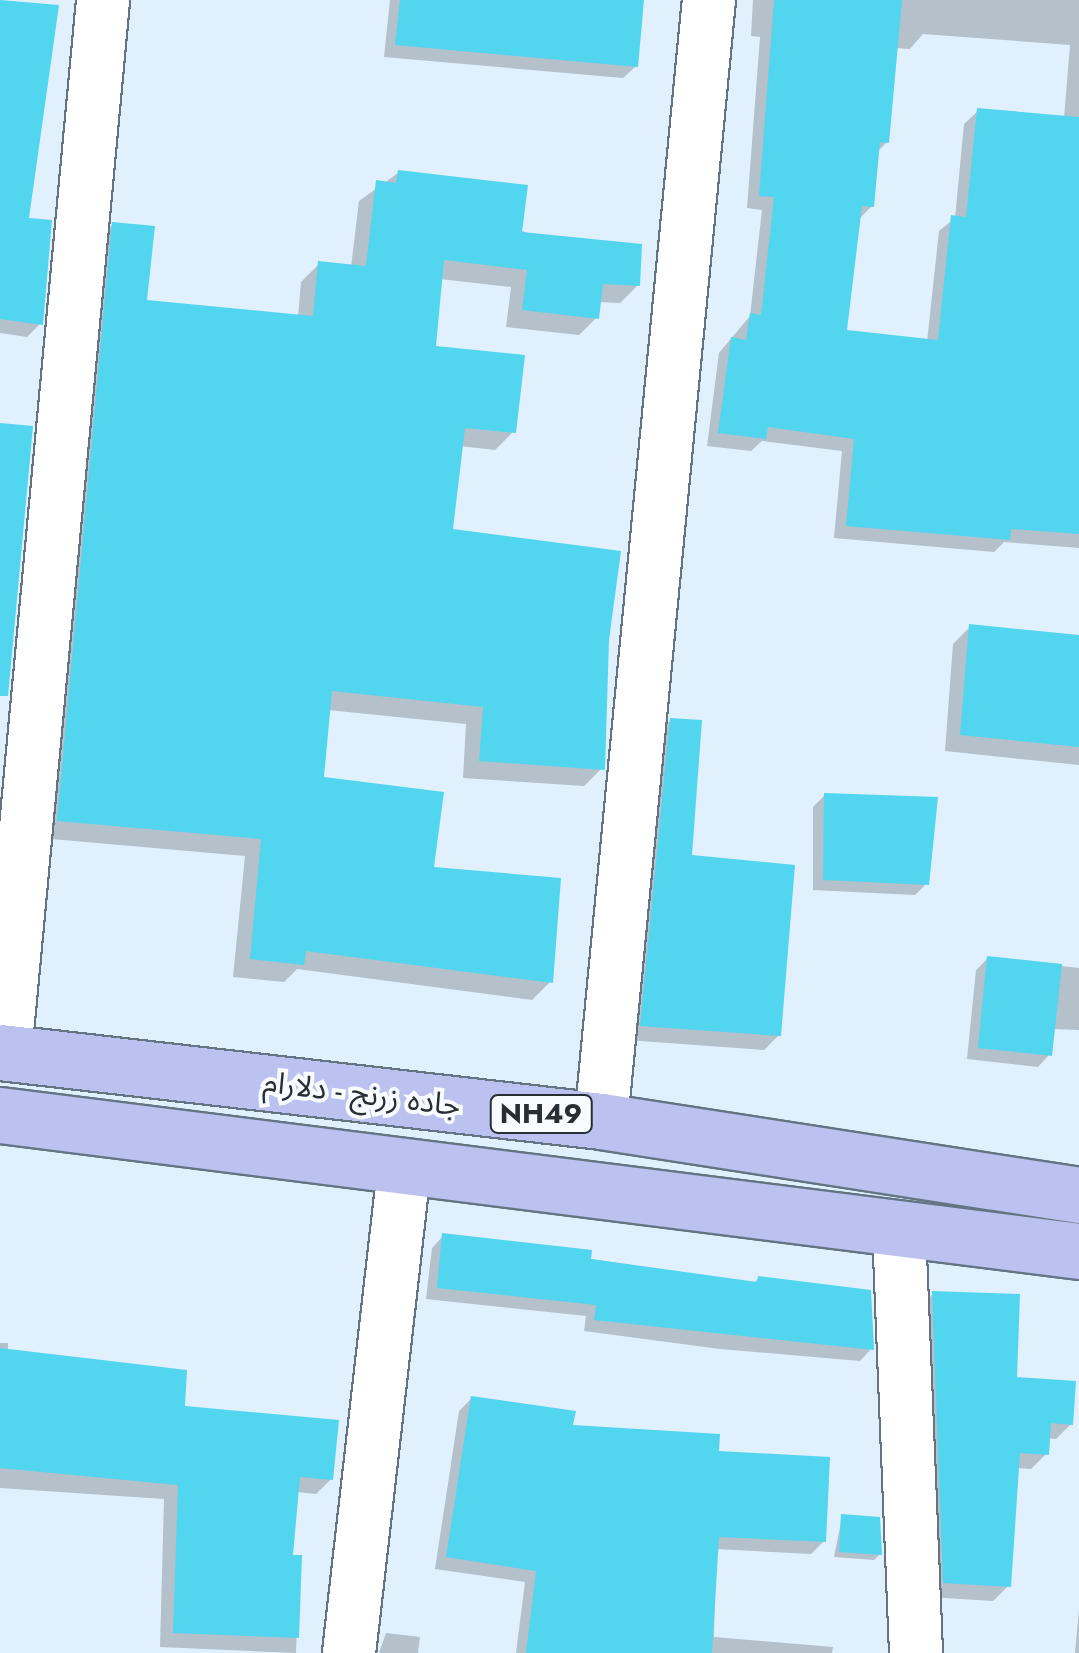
<!DOCTYPE html>
<html>
<head>
<meta charset="utf-8">
<style>
  body { margin:0 }
  #map { position:relative; width:1079px; height:1653px; overflow:hidden; background:#e1f0fd; font-family:Jost,"Noto Sans Arabic",sans-serif }
  div>[style] { position:absolute }
  [style*='--x'] { left:calc(var(--x)*1px); top:calc(var(--y)*1px); width:calc(var(--w)*1px); rotate:calc(var(--a)*1deg) }
  .shadow>* { inset:0; background:#0003 }
  .building>* { inset:0; background:#52d5ee }
  .roads { filter:drop-shadow(2px 0 #647483) drop-shadow(-2px 0 #647483) drop-shadow(0 2px #647483) drop-shadow(0 -2px #647483) }
  .street>* { height:52px; margin:-26px; padding:0 26px; transform-origin:26px; border-radius:26px; background:#fff }
  .highway>* { height:55px; margin:-27.5px; padding:0 27.5px; transform-origin:27.5px; border-radius:27.5px; background:#bcc2ef }
  span { translate:-50% -50%; white-space:nowrap; text-align:center; line-height:1.15; -webkit-text-stroke:8px #f8fcff; paint-order:stroke }
  .shield-label span { padding:2px 8px; background:#f8fcff; border:2px solid; border-radius:8px; -webkit-text-stroke-width:0 }
  .shield-label { font-size:28px; color:#272e34; font-weight:700 }
  .street-label { font-size:30px; color:#272e34 }
</style>
</head>
<body>
<div id="map">
  <div class="shadow">
    <div style="clip-path:polygon(390px 0,641px 0,636px 66px,623px 78px,384px 57px)"></div>
    <div style="clip-path:polygon(evenodd,753px 0,1079px 0,1079px 548px,1004px 542px,994px 552px,834px 538px,842px 451px,762px 441px,751px 451px,707px 446px,719px 353px,750px 316px,762px 210px,747px 208px,760px 37px,751px 36px,753px 0,923px 34px,1070px 45px,1064px 118px,978px 111px,964px 124px,955px 218px,939px 231px,927px 342px,844px 332px,858px 220px,872px 206px,876px 153px,887px 142px,895px 48px,910px 49px,923px 34px)"></div>
    <div style="clip-path:polygon(0 1px,40px 324px,27px 337px,0 333px)"></div>
    <div style="clip-path:polygon(398px 173px,638px 285px,620px 303px,599px 302px,597px 317px,579px 335px,506px 327px,511px 287px,440px 279px,433px 348px,513px 432px,495px 450px,460px 446px,451px 531px,607px 640px,602px 768px,584px 786px,463px 778px,466px 724px,328px 710px,321px 779px,432px 869px,550px 982px,532px 1000px,297px 969px,284px 982px,233px 977px,245px 856px,40px 838px,95px 242px,113px 224px,145px 302px,298px 317px,301px 282px,319px 264px,351px 267px,359px 201px)"></div>
    <div style="clip-path:polygon(970px 627px,1079px 638px,1079px 765px,945px 751px,953px 644px)"></div>
    <div style="clip-path:polygon(671px 720px,689px 858px,779px 1035px,764px 1050px,627px 1040px,656px 735px)"></div>
    <div style="clip-path:polygon(825px 795px,926px 884px,915px 895px,813px 890px,813px 807px)"></div>
    <div style="clip-path:polygon(988px 958px,1079px 968px,1079px 1030px,1052px 1029px,1049px 1055px,1038px 1067px,967px 1059px,976px 970px)"></div>
    <div style="clip-path:polygon(443px 1236px,753px 1284px,758px 1279px,871px 1349px,860px 1361px,720px 1349px,584px 1331px,586px 1316px,426px 1299px,432px 1248px)"></div>
    <div style="clip-path:polygon(933px 1294px,1014px 1379px,1071px 1424px,1056px 1439px,1047px 1438px,1046px 1454px,1031px 1469px,1016px 1468px,1008px 1586px,993px 1601px,929px 1597px,918px 1309px)"></div>
    <div style="clip-path:polygon(0 1343px,8px 1343px,8px 1351px,182px 1408px,331px 1479px,316px 1494px,296px 1492px,290px 1557px,299px 1558px,296px 1653px,160px 1647px,164px 1499px,0 1488px)"></div>
    <div style="clip-path:polygon(472px 1398px,570px 1428px,716px 1453px,824px 1541px,811px 1554px,716px 1549px,714px 1637px,833px 1647px,832px 1653px,516px 1653px,525px 1582px,435px 1569px,459px 1411px)"></div>
    <div style="clip-path:polygon(842px 1517px,880px 1554px,874px 1560px,834px 1557px)"></div>
    <div style="clip-path:polygon(1079px 1609px,1079px 1653px,1075px 1653px)"></div>
    <div style="clip-path:polygon(386px 1633px,420px 1637px,418px 1653px,379px 1653px)"></div>
  </div>
  <div class="building">
    <div style="clip-path:polygon(0 0,59px 5px,29px 218px,52px 220px,43px 325px,0 319px)"></div>
    <div style="clip-path:polygon(400px 0,644px 0,638px 67px,395px 45px)"></div>
    <div style="clip-path:polygon(774px 0,902px 0,889px 143px,880px 142px,874px 207px,862px 206px,847px 330px,938px 340px,951px 215px,966px 217px,977px 108px,1079px 117px,1079px 534px,1011px 529px,1010px 540px,846px 526px,854px 439px,768px 427px,766px 439px,718px 433px,731px 337px,746px 340px,750px 313px,761px 315px,774px 197px,759px 196px)"></div>
    <div style="clip-path:polygon(398px 170px,528px 185px,522px 232px,642px 244px,640px 286px,603px 284px,599px 319px,522px 310px,527px 270px,444px 260px,436px 346px,525px 355px,516px 433px,465px 428px,453px 529px,621px 551px,609px 640px,605px 770px,479px 761px,483px 707px,332px 691px,324px 777px,444px 792px,434px 867px,561px 878px,553px 983px,306px 951px,304px 965px,250px 959px,261px 839px,57px 821px,112px 222px,155px 226px,147px 300px,313px 316px,318px 261px,366px 266px,376px 180px,396px 183px)"></div>
    <div style="clip-path:polygon(0 423px,33px 426px,8px 696px,0 696px)"></div>
    <div style="clip-path:polygon(969px 624px,1079px 635px,1079px 747px,960px 735px)"></div>
    <div style="clip-path:polygon(670px 718px,702px 720px,692px 855px,795px 865px,781px 1036px,640px 1026px)"></div>
    <div style="clip-path:polygon(824px 793px,938px 797px,929px 885px,823px 880px)"></div>
    <div style="clip-path:polygon(987px 956px,1062px 964px,1052px 1056px,978px 1048px)"></div>
    <div style="clip-path:polygon(442px 1233px,592px 1250px,591px 1259px,757px 1282px,758px 1276px,871px 1290px,874px 1350px,594px 1320px,596px 1305px,437px 1288px)"></div>
    <div style="clip-path:polygon(932px 1291px,1020px 1294px,1017px 1377px,1076px 1381px,1073px 1425px,1051px 1423px,1049px 1455px,1020px 1453px,1011px 1587px,943px 1583px)"></div>
    <div style="clip-path:polygon(0 1348px,187px 1370px,185px 1406px,339px 1420px,333px 1480px,300px 1477px,293px 1555px,302px 1555px,299px 1638px,173px 1633px,178px 1485px,0 1468px)"></div>
    <div style="clip-path:polygon(471px 1396px,576px 1411px,573px 1425px,720px 1434px,719px 1451px,830px 1457px,826px 1542px,719px 1537px,712px 1653px,526px 1653px,536px 1571px,446px 1557px)"></div>
    <div style="clip-path:polygon(841px 1514px,880px 1517px,882px 1555px,839px 1552px)"></div>
  </div>
  <div class="roads">
    <div class="street">
      <div style="--x:5;--y:1053;--w:1058;--a:-84.68"></div>
      <div style="--x:601;--y:1121;--w:1126;--a:-84.5"></div>
      <div style="--x:899;--y:1229;--w:424;--a:87.7"></div>
      <div style="--x:349;--y:1653;--w:486;--a:-83.5"></div>
    </div>
    <div class="highway">
      <div style="--x:0;--y:1052;--w:605;--a:6.55"></div>
      <div style="--x:601;--y:1121;--w:484;--a:8.8"></div>
      <div style="--x:0;--y:1115;--w:1088;--a:7.18"></div>
    </div>
  </div>
  <div class="shield-label">
    <span style="left:541px;top:1114px">NH49</span>
  </div>
  <div class="street-label">
    <span style="left:362px;top:1094px;rotate:7deg">جاده زرنج - دلارام</span>
  </div>
</div>
</body>
</html>
